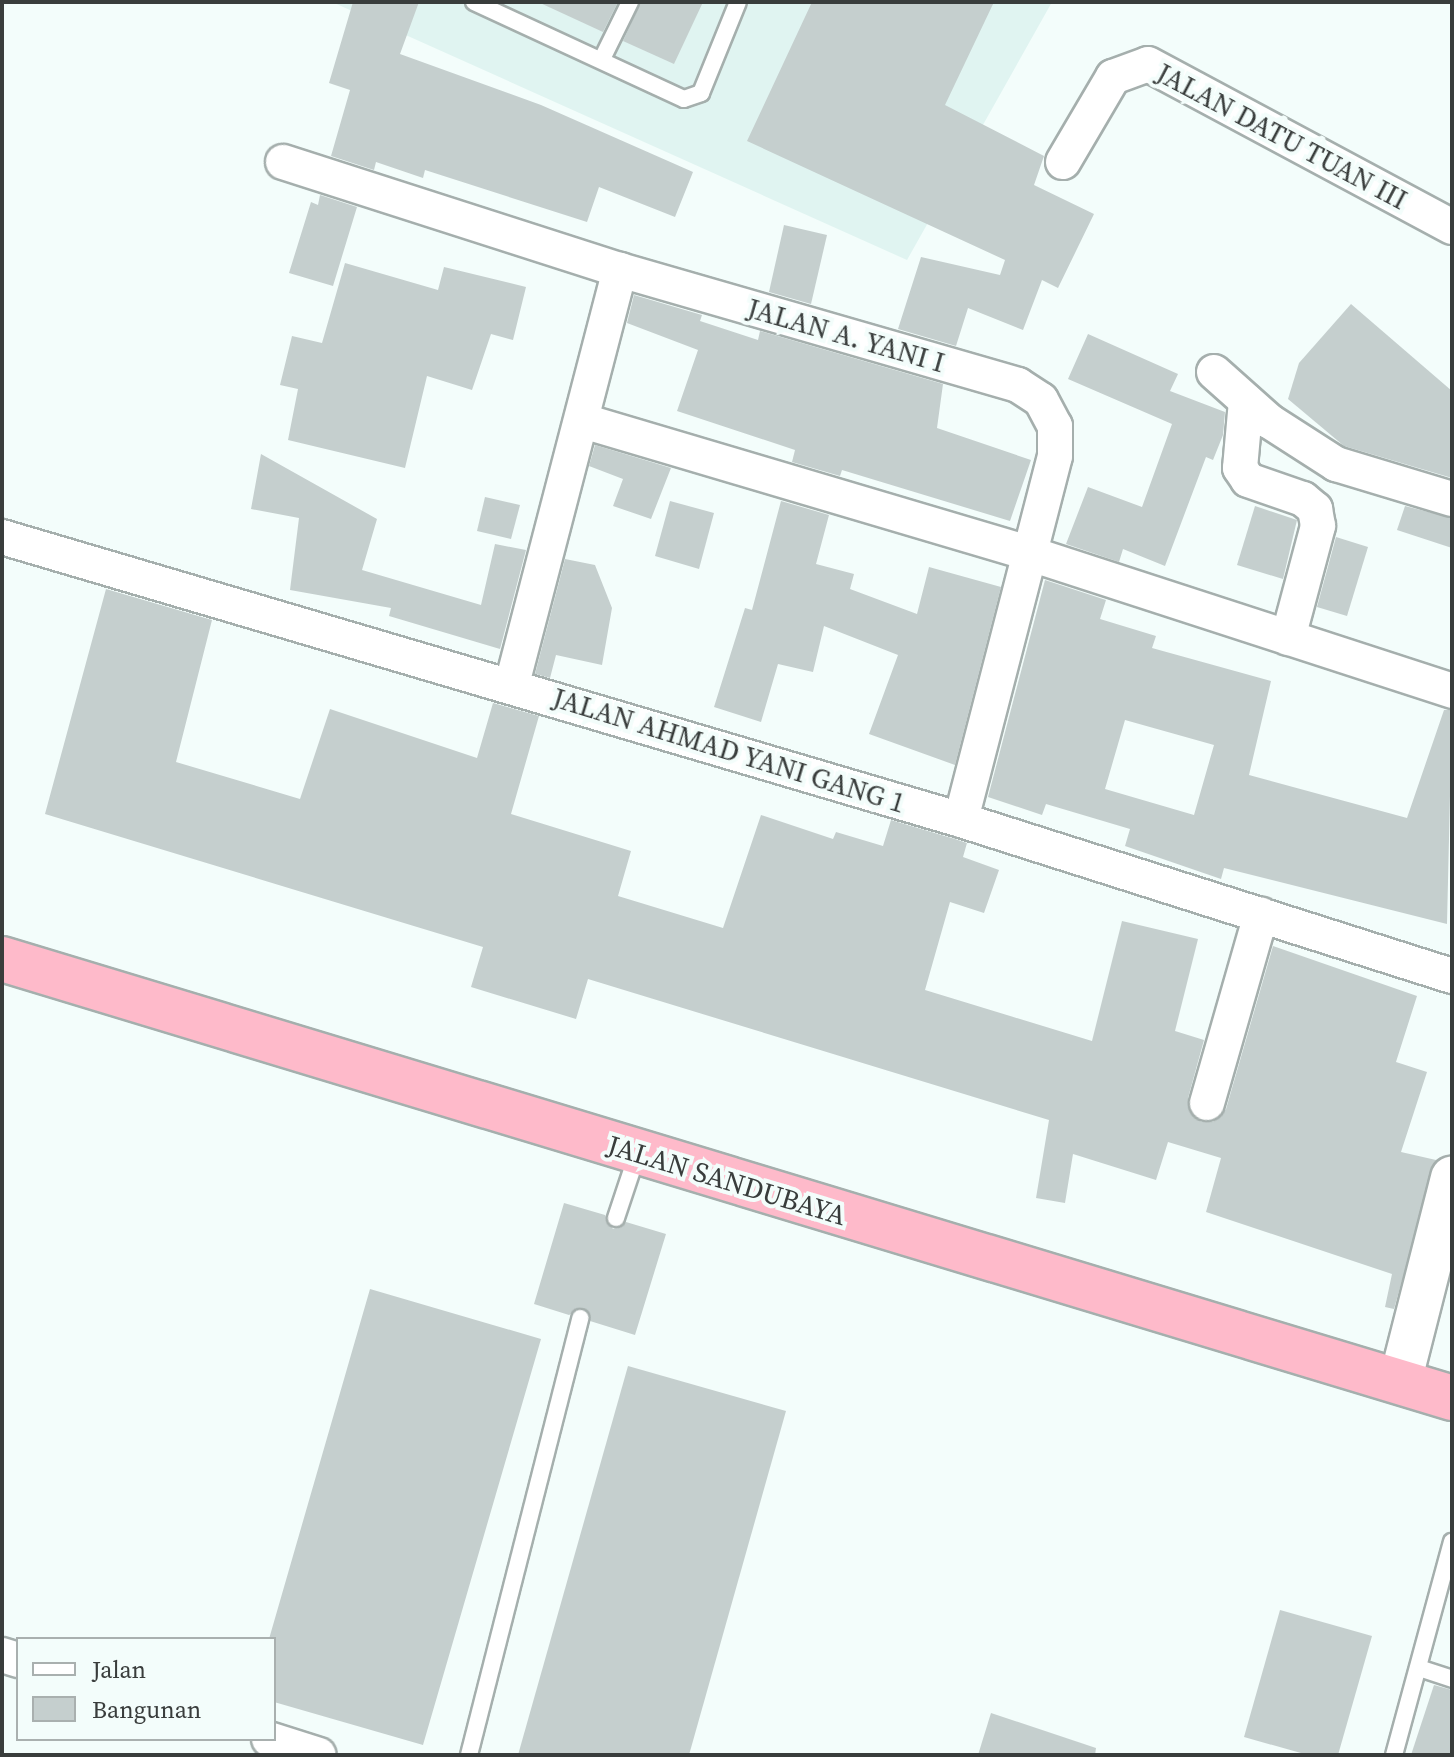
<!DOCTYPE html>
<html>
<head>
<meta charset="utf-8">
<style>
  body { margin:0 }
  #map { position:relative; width:1454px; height:1757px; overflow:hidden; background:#f3fdfb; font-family:"Source Serif 4",serif }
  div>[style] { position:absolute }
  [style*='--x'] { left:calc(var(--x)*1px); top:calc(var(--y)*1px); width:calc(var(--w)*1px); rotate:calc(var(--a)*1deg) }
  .built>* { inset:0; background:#e0f4f1 }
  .building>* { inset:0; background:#c5cfce }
  .roads { filter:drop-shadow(2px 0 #a5afad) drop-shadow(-2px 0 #a5afad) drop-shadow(0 2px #a5afad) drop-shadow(0 -2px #a5afad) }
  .service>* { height:16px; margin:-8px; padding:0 8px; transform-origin:8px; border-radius:8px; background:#fff }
  .minor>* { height:34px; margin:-17px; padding:0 17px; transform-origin:17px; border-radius:17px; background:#fff }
  .tertiary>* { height:42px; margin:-21px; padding:0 21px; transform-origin:21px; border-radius:21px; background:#fff }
  .trunk>* { height:44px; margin:-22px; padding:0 22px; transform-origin:22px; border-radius:22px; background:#febaca }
  span { translate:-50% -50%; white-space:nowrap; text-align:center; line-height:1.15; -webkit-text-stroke:8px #f3fdfb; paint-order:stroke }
  .street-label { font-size:28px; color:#393d3c }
  .frame { position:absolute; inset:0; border:4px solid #393d3c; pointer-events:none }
  .legend { position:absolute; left:16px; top:1637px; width:260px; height:104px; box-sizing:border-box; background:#f3fdfb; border:2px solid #a9b0af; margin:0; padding:10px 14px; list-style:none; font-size:24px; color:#393d3c }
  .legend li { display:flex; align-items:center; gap:16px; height:40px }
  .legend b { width:40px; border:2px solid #a9b0af }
</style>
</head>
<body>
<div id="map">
  <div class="built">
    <div style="clip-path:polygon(332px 2px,1052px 2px,907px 260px)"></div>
  </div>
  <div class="building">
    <div style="clip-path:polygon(353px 2px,419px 2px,400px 54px,541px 105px,693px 172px,675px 217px,599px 187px,587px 222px,425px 170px,423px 178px,376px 162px,374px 170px,331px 156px,350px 90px,329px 83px)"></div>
    <div style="clip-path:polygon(538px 2px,618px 2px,603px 32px)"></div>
    <div style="clip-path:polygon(641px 2px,703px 2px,674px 64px,623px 41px)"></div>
    <div style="clip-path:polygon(812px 2px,994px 2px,945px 105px,1044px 156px,1034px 185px,1094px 214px,1058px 288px,1042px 280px,1023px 330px,968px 308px,956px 346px,898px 329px,921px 257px,1000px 275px,1005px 260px,747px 141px)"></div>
    <div style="clip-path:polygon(320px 195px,357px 207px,333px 286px,289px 273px,311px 202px,318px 205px)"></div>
    <div style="clip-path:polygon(784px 225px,827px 235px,811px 304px,769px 292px)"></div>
    <div style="clip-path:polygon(345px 263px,438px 290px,444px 267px,526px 287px,513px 340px,491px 334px,472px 390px,427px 376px,405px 468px,288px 440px,298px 389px,280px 385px,292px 336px,322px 343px)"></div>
    <div style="clip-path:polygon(634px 295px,702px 315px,700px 321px,758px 340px,760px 331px,943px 384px,937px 428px,1031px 460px,1010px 521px,842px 470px,840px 476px,792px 462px,795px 450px,677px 411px,698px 350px,627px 323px)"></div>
    <div style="clip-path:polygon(1351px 304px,1452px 391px,1452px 478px,1344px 446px,1288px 399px,1299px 363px)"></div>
    <div style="clip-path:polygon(1088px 334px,1178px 374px,1170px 391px,1225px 412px,1223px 435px,1213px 460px,1206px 457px,1165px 566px,1123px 549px,1119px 562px,1066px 544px,1088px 487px,1142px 507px,1172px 424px,1068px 379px)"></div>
    <div style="clip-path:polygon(595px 445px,671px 468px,651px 519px,613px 506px,623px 479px,589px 466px)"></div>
    <div style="clip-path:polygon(261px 454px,377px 519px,362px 570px,481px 605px,495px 544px,526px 550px,500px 649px,389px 616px,391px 608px,290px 590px,299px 518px,251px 509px)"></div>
    <div style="clip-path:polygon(485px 497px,520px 505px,511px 539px,477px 531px)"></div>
    <div style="clip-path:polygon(670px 501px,714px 513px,699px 569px,655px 556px)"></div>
    <div style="clip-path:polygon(781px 501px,829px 515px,816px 564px,854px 574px,850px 589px,917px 614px,929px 567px,1001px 587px,955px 765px,869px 734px,898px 655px,824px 626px,813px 672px,778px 664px,761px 722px,714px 707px,745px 608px,752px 610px)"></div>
    <div style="clip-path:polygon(1255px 506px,1297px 520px,1283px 579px,1237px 565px)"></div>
    <div style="clip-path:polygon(1405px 506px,1452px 518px,1452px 548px,1397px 530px)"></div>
    <div style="clip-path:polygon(1336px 537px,1368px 547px,1347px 616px,1317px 607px)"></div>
    <div style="clip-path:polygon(565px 559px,595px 565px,612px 608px,602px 665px,556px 655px,550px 678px,535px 674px)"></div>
    <div style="clip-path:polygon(evenodd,1045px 580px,1106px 600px,1100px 619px,1156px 636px,1152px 648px,1271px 681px,1249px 775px,1407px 818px,1444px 710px,1452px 710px,1447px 924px,1224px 868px,1221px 879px,1125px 846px,1130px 829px,1046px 804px,1042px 815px,988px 797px,1045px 580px,1125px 720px,1214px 745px,1194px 815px,1105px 789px,1125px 720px)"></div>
    <div style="clip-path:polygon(106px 589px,212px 620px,176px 762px,300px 799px,330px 709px,477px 758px,493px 703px,539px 716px,511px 814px,631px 851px,618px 896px,723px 928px,761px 815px,833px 839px,836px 832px,883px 846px,891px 820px,955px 839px,967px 843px,963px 857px,999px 870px,984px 913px,950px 902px,925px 990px,1092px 1041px,1122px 921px,1198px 939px,1175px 1031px,1204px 1040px,1188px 1098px,1201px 1122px,1213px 1122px,1226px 1109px,1273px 946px,1417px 996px,1396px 1062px,1427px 1072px,1401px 1152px,1436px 1160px,1394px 1309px,1385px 1307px,1392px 1274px,1206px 1212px,1221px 1158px,1168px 1142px,1156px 1180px,1073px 1154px,1065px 1203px,1036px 1198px,1049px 1120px,588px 979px,576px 1019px,471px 987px,483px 947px,45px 814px)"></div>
    <div style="clip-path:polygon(564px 1203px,605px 1215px,613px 1229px,626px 1222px,666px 1234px,635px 1335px,590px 1321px,583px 1308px,569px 1315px,534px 1304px)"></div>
    <div style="clip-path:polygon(370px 1289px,541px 1339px,423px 1745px,274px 1702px,274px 1639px,269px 1639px)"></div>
    <div style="clip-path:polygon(628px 1366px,786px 1411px,689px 1755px,518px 1755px)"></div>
    <div style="clip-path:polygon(1280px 1610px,1372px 1636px,1338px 1755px,1308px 1755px,1244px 1737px)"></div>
    <div style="clip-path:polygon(1434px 1685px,1452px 1690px,1452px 1755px,1411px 1755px)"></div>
    <div style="clip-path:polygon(991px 1713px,1096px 1748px,1095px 1755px,978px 1755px)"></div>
  </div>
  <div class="roads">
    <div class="service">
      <div style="--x:474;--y:2;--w:231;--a:24.8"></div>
      <div style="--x:684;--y:99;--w:18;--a:-19"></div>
      <div style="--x:701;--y:93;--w:98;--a:-67.9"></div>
      <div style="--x:602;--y:59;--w:64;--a:-63.8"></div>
      <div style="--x:616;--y:1218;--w:66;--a:-71.6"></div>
      <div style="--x:1419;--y:1668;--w:35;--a:18"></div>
      <div style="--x:469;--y:1755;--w:451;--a:-75.7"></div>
      <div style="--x:1394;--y:1755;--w:221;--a:-74.8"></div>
    </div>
    <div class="minor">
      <div style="--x:283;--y:162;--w:354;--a:17.8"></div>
      <div style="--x:620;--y:270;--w:414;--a:16.1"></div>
      <div style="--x:1018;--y:385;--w:27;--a:33"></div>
      <div style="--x:1041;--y:400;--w:30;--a:62"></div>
      <div style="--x:1055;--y:426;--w:30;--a:90"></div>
      <div style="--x:1055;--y:456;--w:376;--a:104.5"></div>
      <div style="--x:1063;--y:162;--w:99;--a:-59.5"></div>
      <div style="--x:1113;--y:77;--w:37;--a:-20"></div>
      <div style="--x:1148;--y:64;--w:345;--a:28.2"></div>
      <div style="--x:1214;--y:372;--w:74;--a:41.7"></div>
      <div style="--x:1269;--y:421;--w:80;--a:32.7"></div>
      <div style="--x:1336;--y:464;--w:121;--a:16.8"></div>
      <div style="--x:1246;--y:401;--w:67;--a:95.1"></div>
      <div style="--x:1240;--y:468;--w:14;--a:56"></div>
      <div style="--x:1248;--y:480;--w:58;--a:19.1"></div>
      <div style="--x:1303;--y:499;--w:16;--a:40"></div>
      <div style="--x:1315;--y:509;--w:17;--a:80"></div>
      <div style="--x:1318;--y:526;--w:116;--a:105"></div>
      <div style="--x:583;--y:421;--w:467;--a:16.5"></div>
      <div style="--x:1031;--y:554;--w:443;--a:18"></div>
      <div style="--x:2;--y:537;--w:1000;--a:16.44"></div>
      <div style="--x:961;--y:820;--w:515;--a:17.63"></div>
      <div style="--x:512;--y:684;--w:428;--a:-75.4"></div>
      <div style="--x:1207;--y:1103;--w:196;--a:-74"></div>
      <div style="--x:2;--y:1655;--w:17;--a:17"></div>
      <div style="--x:269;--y:1739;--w:52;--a:17.7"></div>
    </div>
    <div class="tertiary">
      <div style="--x:1400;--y:1382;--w:211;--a:-75.7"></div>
    </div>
    <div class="trunk">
      <div style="--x:2;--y:959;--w:1515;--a:16.84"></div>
    </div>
  </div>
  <div class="street-label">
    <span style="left:1282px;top:136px;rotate:28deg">JALAN DATU TUAN III</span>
    <span style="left:846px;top:335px;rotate:16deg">JALAN A. YANI I</span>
    <span style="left:729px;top:750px;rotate:17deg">JALAN AHMAD YANI GANG 1</span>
    <span style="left:727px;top:1180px;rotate:17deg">JALAN SANDUBAYA</span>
  </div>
  <div class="frame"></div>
  <ul class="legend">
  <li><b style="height:10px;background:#fff"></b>Jalan</li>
  <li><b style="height:22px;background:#c5cfce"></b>Bangunan</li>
  </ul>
</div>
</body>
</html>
